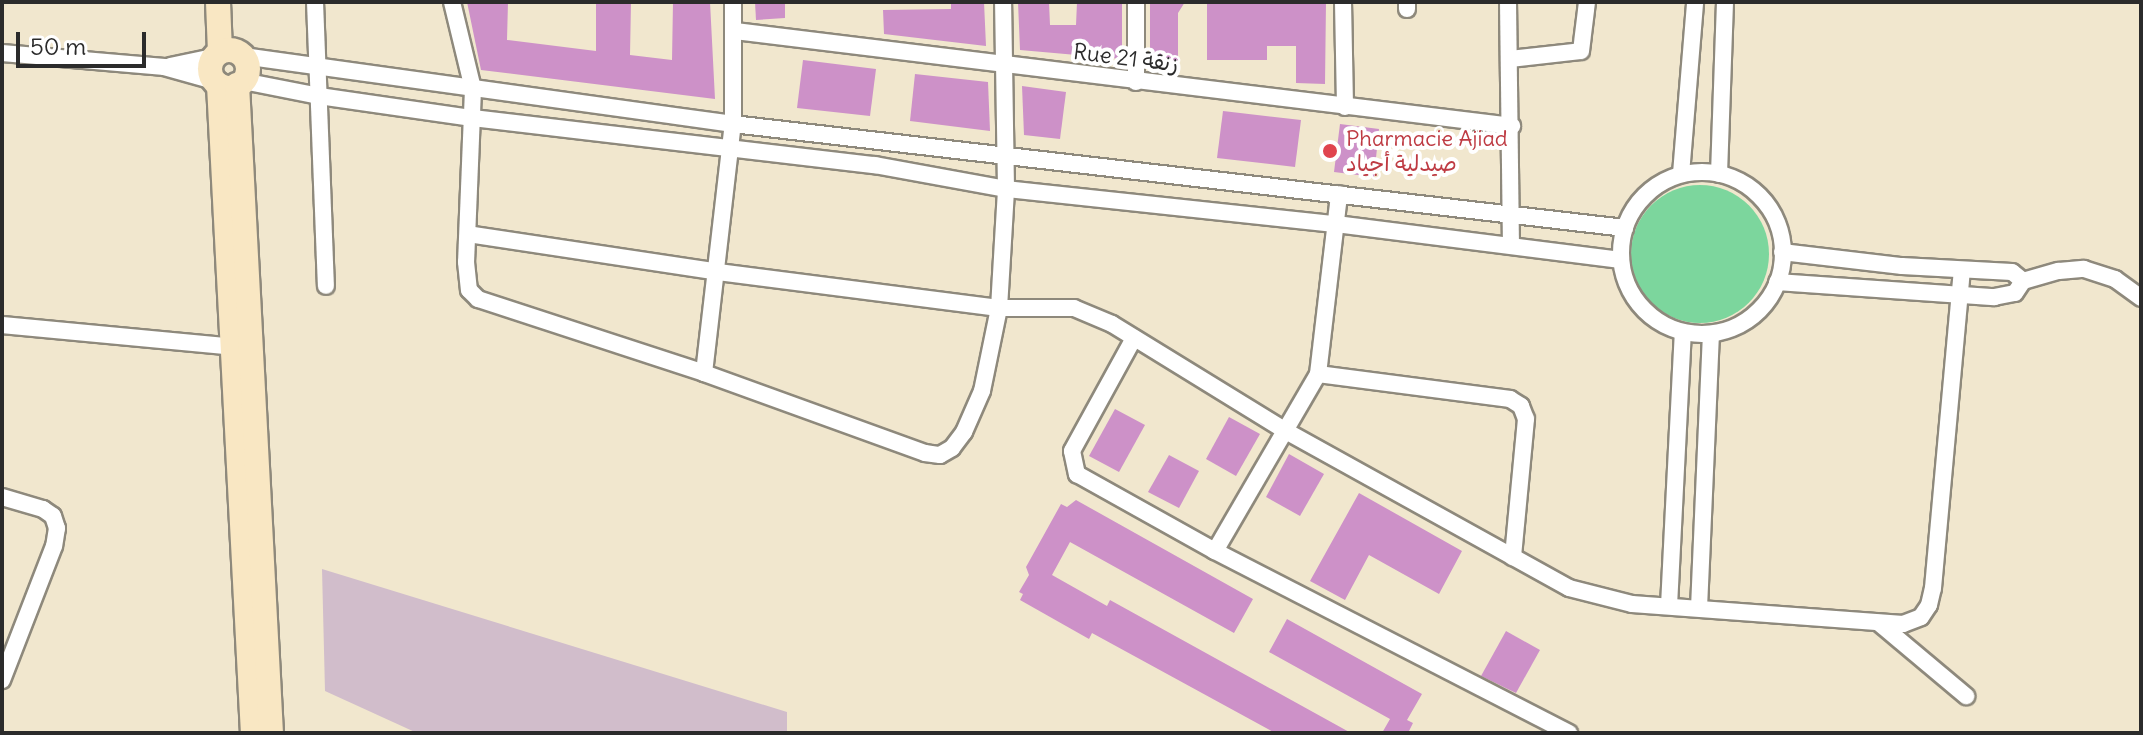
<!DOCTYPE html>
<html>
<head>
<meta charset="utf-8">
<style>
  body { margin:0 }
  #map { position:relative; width:2143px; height:735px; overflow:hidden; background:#f1e7ce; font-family:Delius,"Playpen Sans Arabic",sans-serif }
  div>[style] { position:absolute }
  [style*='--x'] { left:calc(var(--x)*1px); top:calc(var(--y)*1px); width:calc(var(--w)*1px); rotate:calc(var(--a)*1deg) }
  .industrial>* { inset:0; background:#d1bdcb }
  .green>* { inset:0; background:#7cd69d }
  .round { border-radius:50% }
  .building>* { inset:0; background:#cd91c8 }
  .roads { filter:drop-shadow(2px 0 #8e897c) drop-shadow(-2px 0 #8e897c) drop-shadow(0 2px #8e897c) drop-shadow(0 -2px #8e897c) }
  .minor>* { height:16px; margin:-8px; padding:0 8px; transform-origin:8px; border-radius:8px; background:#fff }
  .minor>.ring { margin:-8px; padding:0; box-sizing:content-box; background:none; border:16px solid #fff; border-radius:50% }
  .secondary>* { height:24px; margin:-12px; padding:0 12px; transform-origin:12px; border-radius:12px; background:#f9e7c3 }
  .secondary>.ring { margin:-12px; padding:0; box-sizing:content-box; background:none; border:24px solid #f9e7c3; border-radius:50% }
  .dots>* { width:22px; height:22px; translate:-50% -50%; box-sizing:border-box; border:4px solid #fff; border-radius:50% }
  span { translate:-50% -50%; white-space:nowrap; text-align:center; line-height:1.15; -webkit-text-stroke:8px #fff; paint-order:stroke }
  .street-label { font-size:22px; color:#2b2b2b }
  .health-label { font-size:22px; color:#be3a42 }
  .left { translate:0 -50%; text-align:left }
  .frame { position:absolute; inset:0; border:4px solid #2b2b2b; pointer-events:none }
  .scale { position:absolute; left:16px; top:32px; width:130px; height:36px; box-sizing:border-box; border:4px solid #2b2b2b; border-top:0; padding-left:10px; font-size:24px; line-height:28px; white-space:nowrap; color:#2b2b2b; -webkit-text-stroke:6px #fff; paint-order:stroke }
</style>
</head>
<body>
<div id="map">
  <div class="industrial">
    <div style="clip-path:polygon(322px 569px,787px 712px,787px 733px,417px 733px,325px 691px)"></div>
  </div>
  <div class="green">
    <div class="round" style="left:1631px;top:185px;width:138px;height:138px"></div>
  </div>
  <div class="building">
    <div style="clip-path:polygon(467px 2px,508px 2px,507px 40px,596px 51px,596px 2px,631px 2px,630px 55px,672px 60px,673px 2px,710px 2px,715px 99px,481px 70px)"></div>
    <div style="clip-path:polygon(755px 2px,785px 2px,785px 18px,756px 20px)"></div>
    <div style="clip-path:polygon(951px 2px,984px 2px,986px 46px,884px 34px,883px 10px,951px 9px)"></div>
    <div style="clip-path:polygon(1018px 2px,1049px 2px,1050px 25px,1076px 25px,1077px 2px,1122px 2px,1122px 59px,1020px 50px)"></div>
    <div style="clip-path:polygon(1150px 2px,1185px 2px,1178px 13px,1178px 65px,1150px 65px)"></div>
    <div style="clip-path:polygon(1207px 2px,1326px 2px,1325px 84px,1296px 83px,1296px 46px,1267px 46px,1267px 60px,1207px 60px)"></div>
    <div style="clip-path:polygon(803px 60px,876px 69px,870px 116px,797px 108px)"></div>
    <div style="clip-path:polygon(915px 74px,988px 82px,990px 131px,910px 121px)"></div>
    <div style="clip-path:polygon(1022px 86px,1066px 92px,1060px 139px,1024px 135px)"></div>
    <div style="clip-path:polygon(1223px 111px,1301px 120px,1295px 167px,1217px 158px)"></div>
    <div style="clip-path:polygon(1340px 124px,1379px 129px,1374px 177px,1334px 172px)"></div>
    <div style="clip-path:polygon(1115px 409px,1145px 425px,1119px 472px,1089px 456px)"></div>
    <div style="clip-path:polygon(1229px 417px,1260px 434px,1236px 476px,1206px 459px)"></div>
    <div style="clip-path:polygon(1289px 454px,1324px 474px,1300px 516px,1266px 497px)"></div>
    <div style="clip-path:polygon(1169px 455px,1199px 471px,1179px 508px,1148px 492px)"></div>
    <div style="clip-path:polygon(1359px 493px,1462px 551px,1439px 594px,1369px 555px,1345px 600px,1310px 581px)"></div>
    <div style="clip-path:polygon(1076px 500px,1253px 599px,1234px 633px,1070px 542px,1052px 575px,1107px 606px,1110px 600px,1351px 733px,1275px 733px,1092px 633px,1089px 639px,1020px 600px,1023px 594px,1019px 592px,1029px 575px,1026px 567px,1061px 504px,1067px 507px)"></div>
    <div style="clip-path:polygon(1287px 619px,1422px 694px,1407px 720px,1413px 723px,1408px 733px,1382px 733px,1390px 719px,1269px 652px)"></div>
    <div style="clip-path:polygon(1506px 631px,1540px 650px,1516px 693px,1481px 676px)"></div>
  </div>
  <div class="roads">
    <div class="minor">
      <div style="--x:315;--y:2;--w:284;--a:87.8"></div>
      <div style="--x:452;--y:2;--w:89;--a:76.4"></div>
      <div style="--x:473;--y:89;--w:173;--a:92.3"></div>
      <div style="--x:466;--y:262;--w:28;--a:84"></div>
      <div style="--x:469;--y:290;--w:13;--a:45"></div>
      <div style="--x:478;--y:299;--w:238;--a:18.1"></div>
      <div style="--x:704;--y:373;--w:235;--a:19.9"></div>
      <div style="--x:925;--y:453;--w:15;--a:8"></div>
      <div style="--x:940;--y:455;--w:14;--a:-30"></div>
      <div style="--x:952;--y:448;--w:20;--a:-53"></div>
      <div style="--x:964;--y:432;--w:45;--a:-66.3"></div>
      <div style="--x:982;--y:391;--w:85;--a:-78.4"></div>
      <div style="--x:999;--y:308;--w:119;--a:-86.6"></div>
      <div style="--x:1006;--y:189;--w:187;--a:-90.9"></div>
      <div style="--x:1343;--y:2;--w:105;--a:88.9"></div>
      <div style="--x:1508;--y:2;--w:243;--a:89.3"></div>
      <div style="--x:1407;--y:9;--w:7;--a:-90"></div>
      <div style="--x:735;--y:31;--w:783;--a:6.97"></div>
      <div style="--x:2;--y:53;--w:163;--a:4.9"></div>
      <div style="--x:164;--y:67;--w:52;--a:15.6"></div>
      <div style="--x:243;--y:56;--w:495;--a:7.9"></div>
      <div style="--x:733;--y:124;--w:898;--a:6.65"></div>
      <div style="--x:1510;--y:59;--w:71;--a:-6.4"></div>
      <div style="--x:1581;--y:51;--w:49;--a:-83"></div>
      <div style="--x:170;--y:66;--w:45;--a:-11.6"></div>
      <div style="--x:243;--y:81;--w:77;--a:11.2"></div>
      <div style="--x:319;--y:96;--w:155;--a:8.2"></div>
      <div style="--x:472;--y:118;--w:406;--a:6.7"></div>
      <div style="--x:875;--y:165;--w:133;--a:10.4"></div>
      <div style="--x:1006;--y:189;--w:332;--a:6.1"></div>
      <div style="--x:1336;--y:224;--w:287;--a:7.2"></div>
      <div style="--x:1136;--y:82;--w:80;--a:-90"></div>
      <div class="ring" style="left:1621px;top:172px;width:146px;height:146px"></div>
      <div style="--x:1681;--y:174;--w:173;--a:-85.3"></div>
      <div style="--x:1719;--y:174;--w:172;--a:-88"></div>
      <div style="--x:468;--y:234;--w:253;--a:8.6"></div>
      <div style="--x:718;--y:272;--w:283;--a:7.3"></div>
      <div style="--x:999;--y:308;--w:75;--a:0"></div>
      <div style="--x:1074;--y:308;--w:41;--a:22.8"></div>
      <div style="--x:1112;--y:324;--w:202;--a:31.6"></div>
      <div style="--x:1284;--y:430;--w:326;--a:29"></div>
      <div style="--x:1569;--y:588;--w:65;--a:14.3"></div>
      <div style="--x:1632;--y:604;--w:272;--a:4.2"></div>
      <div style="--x:1903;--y:624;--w:19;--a:-21"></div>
      <div style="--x:1921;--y:617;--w:14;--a:-56"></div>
      <div style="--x:1929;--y:605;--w:17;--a:-77"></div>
      <div style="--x:1933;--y:588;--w:319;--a:-84.8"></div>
      <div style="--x:1782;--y:252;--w:121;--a:6.7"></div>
      <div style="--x:1902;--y:266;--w:110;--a:3.1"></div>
      <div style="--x:2012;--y:272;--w:14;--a:39"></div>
      <div style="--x:1777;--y:282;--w:218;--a:4"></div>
      <div style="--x:1994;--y:297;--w:21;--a:-11"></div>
      <div style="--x:2015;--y:293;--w:14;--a:-56"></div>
      <div style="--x:2023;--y:281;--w:37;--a:-16"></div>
      <div style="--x:2059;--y:271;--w:25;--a:-5"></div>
      <div style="--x:2084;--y:269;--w:33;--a:18"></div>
      <div style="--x:2115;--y:279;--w:32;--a:36"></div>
      <div style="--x:2;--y:325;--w:232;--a:5.4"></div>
      <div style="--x:1134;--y:338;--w:129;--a:118.8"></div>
      <div style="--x:1072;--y:451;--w:24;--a:78"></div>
      <div style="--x:1077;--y:474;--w:158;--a:29.2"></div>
      <div style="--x:1215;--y:551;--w:398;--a:27.2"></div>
      <div style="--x:704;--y:373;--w:251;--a:-83.4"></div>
      <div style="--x:733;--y:124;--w:122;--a:-90"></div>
      <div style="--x:1318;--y:374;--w:194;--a:7.4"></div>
      <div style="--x:1510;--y:399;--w:13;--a:32"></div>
      <div style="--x:1521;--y:406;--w:14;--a:69"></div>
      <div style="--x:1526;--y:419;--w:139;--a:95.4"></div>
      <div style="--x:2;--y:497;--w:43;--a:16.3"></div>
      <div style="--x:43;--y:509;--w:12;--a:35"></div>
      <div style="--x:53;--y:516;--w:13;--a:72"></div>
      <div style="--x:57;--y:528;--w:18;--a:99"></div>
      <div style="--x:54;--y:546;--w:144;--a:111.2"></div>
      <div style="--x:1215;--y:551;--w:205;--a:-59.8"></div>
      <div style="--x:1318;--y:374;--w:181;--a:-83.3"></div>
      <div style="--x:1669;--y:606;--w:274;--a:-87.1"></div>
      <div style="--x:1699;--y:608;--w:274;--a:-87.5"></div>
      <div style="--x:1879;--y:623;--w:114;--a:40"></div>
    </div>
    <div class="secondary">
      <div style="--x:218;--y:2;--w:50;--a:87.7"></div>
      <div class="ring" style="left:210px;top:50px;width:14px;height:14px"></div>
      <div style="--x:219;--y:85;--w:649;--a:87"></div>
      <div style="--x:237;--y:85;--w:649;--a:87"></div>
    </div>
  </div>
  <div class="dots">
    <div style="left:1330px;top:151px;background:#e0444e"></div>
  </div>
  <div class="street-label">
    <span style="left:1126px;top:58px;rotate:7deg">Rue 21 زنقة</span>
  </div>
  <div class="health-label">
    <span class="left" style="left:1346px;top:151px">Pharmacie Ajiad<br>صيدلية أجياد</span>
  </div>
  <div class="frame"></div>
  <div class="scale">50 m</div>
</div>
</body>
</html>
